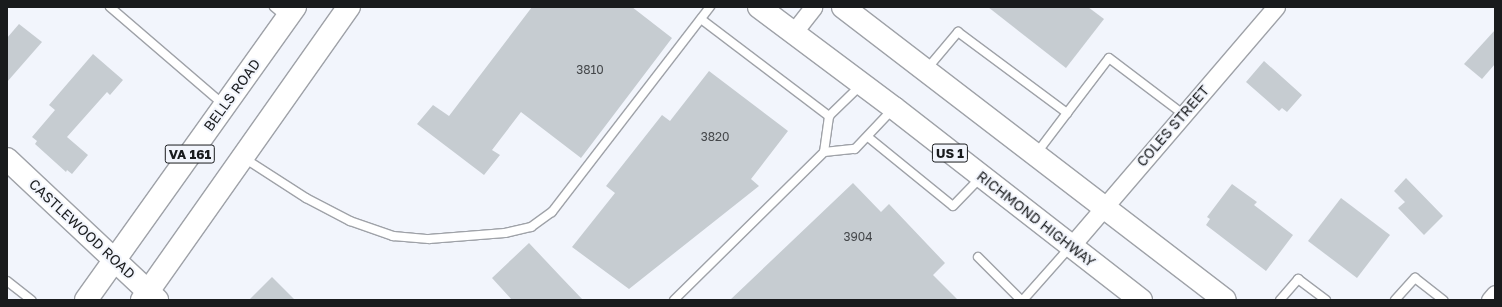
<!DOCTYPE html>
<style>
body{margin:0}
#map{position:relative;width:1502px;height:307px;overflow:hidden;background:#f2f5fc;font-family:"Golos Text",sans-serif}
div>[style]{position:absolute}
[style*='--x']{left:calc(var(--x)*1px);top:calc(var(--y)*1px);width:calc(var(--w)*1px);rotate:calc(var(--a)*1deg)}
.building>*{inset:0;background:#c6ccd1}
.roads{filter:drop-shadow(1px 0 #9fa2a8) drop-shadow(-1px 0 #9fa2a8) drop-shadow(0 1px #9fa2a8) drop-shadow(0 -1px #9fa2a8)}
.lane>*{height:8px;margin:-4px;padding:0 4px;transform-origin:4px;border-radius:4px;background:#fff}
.street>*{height:17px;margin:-8.5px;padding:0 8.5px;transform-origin:8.5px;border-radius:8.5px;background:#fff}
.secondary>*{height:22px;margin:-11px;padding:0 11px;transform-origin:11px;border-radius:11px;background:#fff}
.primary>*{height:22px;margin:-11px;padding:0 11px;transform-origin:11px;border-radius:11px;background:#fff}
span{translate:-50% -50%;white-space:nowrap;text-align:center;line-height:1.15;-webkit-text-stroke:4px #f2f5fc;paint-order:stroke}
.number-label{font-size:12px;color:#44474a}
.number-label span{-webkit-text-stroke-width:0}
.shield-label span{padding:1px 3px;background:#f2f5fc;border:1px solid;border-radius:3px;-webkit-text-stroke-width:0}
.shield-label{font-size:13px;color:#191b1d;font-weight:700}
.street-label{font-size:14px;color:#191b1d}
.frame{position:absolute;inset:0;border:8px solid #191b1d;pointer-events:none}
</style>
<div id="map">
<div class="building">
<i style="clip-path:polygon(532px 7px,632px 7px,672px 38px,581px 158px,521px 112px,492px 150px,500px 155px,484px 175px,417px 124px,433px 105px,449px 116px)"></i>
<i style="clip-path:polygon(988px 7px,1088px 7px,1104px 19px,1066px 68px)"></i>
<i style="clip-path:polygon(19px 24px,42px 42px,7px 82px,7px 38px)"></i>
<i style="clip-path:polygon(1495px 30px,1495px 64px,1482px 79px,1464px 64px)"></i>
<i style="clip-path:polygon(93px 54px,123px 80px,110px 95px,107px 92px,67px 137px,88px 155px,72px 174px,67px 170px,66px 172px,35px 144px,37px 141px,32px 137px,55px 110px,49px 105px)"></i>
<i style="clip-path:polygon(1264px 61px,1302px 95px,1287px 112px,1282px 108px,1279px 111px,1246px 82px)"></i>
<i style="clip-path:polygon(709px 71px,788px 131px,751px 179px,759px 186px,629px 289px,572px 247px,615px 193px,606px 186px,662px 115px,670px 121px)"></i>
<i style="clip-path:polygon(1406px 178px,1443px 216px,1424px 235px,1398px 208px,1405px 202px,1394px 191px)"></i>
<i style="clip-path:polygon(853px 183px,881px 212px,889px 204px,945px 263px,933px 275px,958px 300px,730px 300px)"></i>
<i style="clip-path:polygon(1232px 184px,1257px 202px,1254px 205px,1293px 235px,1266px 271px,1206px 225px,1210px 219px,1207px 217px)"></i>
<i style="clip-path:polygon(1341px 198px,1390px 235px,1357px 278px,1308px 241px)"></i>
<i style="clip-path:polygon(529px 243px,561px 277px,583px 300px,512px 300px,492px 278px)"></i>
<i style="clip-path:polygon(272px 277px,295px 300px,249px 300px)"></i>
</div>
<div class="roads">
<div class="lane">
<i style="--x:110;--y:7;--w:150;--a:40.7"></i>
<i style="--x:274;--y:7;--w:17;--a:40"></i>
<i style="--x:701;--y:19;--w:161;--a:37.2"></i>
<i style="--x:926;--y:70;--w:50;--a:-49.9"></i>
<i style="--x:958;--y:32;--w:136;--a:36.6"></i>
<i style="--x:1067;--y:113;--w:51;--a:127.1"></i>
<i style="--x:1067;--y:113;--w:69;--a:-52.6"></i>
<i style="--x:1109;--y:58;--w:93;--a:37.1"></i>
<i style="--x:868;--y:137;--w:109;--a:39.1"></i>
<i style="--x:953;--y:206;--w:40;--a:-46"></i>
<i style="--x:824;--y:152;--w:31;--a:-6"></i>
<i style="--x:855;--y:149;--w:55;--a:-46.5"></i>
<i style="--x:244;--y:158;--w:74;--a:32.8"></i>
<i style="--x:306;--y:198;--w:50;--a:27.6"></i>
<i style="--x:350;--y:221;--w:46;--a:19.2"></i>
<i style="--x:393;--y:236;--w:36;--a:5"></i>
<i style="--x:429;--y:239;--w:76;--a:-4.5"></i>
<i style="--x:505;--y:233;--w:27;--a:-13"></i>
<i style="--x:531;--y:227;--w:26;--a:-36"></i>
<i style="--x:552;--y:212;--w:259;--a:-52.4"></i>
<i style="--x:978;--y:257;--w:61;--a:45"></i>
<i style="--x:7;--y:281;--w:31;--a:38"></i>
<i style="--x:674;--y:300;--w:211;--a:-44.6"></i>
<i style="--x:824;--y:152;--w:36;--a:-82"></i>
<i style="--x:829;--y:116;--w:45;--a:-44.1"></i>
<i style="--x:1023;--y:300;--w:71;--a:-48.4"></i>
<i style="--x:1280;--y:300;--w:28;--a:-49"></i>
<i style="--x:1298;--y:279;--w:35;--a:37"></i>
<i style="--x:1395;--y:300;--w:30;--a:-48"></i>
<i style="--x:1415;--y:278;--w:36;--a:38"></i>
</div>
<div class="street">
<i style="--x:793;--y:33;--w:33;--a:-52"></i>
<i style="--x:1071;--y:246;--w:315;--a:-49.4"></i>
<i style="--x:1490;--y:300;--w:8;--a:-50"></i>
</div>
<div class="secondary">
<i style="--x:7;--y:159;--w:206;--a:43.2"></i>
</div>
<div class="primary">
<i style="--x:759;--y:7;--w:169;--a:36.8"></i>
<i style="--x:894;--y:108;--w:313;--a:37.9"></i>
<i style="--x:843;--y:7;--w:481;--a:37.5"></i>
<i style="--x:86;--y:300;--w:360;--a:-54.5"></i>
<i style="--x:142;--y:300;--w:359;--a:-54.8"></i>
</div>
</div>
<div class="number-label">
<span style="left:590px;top:70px">3810</span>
<span style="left:715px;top:137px">3820</span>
<span style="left:858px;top:237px">3904</span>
</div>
<div class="shield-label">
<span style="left:950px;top:153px">US 1</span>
<span style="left:190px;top:154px">VA 161</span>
</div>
<div class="street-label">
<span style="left:232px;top:95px;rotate:-54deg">BELLS ROAD</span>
<span style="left:1173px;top:126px;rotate:-49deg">COLES STREET</span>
<span style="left:1036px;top:219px;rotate:38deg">RICHMOND HIGHWAY</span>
<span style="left:82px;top:229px;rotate:43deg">CASTLEWOOD ROAD</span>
</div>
<div class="frame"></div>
</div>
